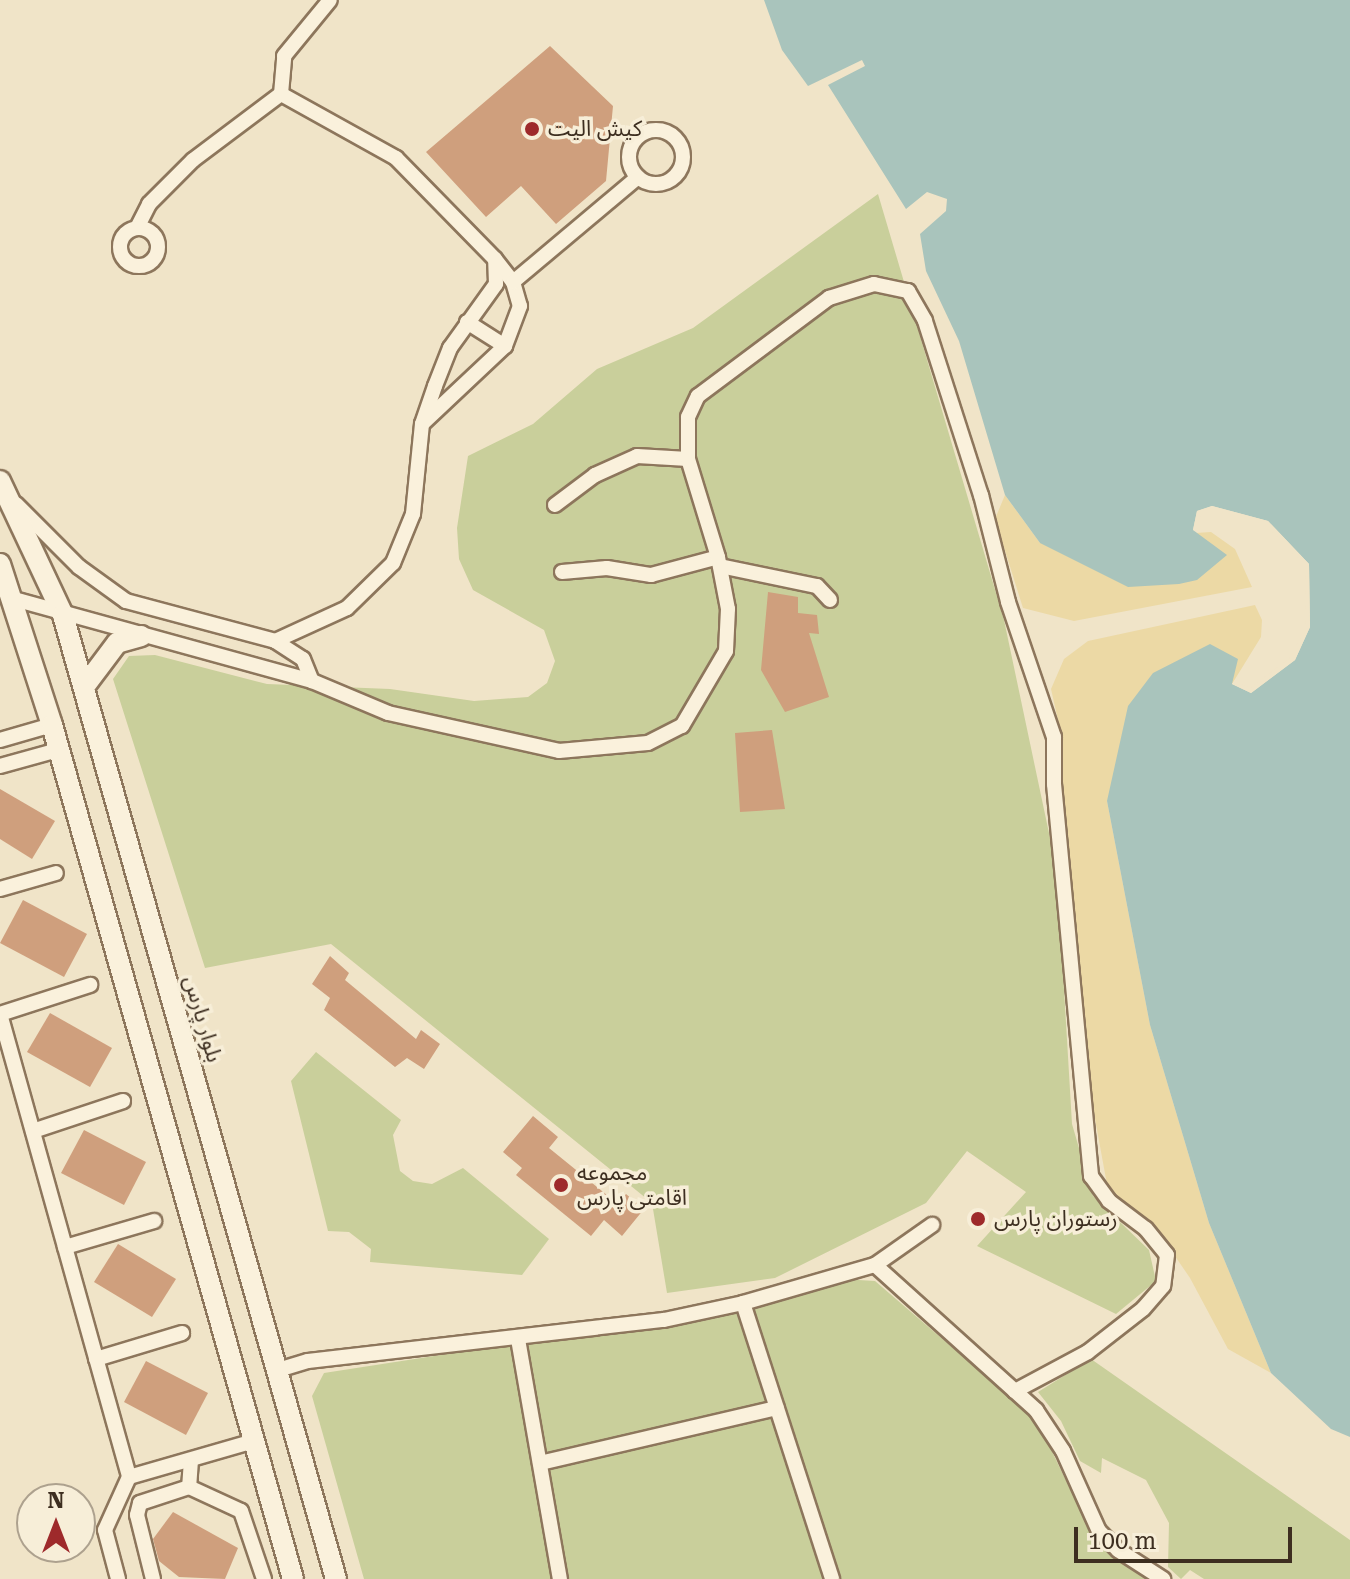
<!DOCTYPE html>
<meta charset="utf-8">
<style>
body{margin:0}
#map{position:relative;width:1350px;height:1579px;overflow:hidden;background:#f0e4c8;font-family:"Roboto Serif","Noto Sans Arabic",serif}
div>[style]{position:absolute}
[style*='--x']{left:calc(var(--x)*1px);top:calc(var(--y)*1px);width:calc(var(--w)*1px);rotate:calc(var(--a)*1deg)}
.green>*{inset:0;background:#c9cf9b}
.sand>*{inset:0;background:#ecd9a5}
.water>*{inset:0;background:#a9c4bc}
.pier>*{inset:0;background:#f0e4c8}
.building>*{inset:0;background:#cf9f7d}
.roads{filter:drop-shadow(2px 0 #8d765c) drop-shadow(-2px 0 #8d765c) drop-shadow(0 2px #8d765c) drop-shadow(0 -2px #8d765c)}
.street>*{height:14px;margin:-7px;padding:0 7px;transform-origin:7px;border-radius:7px;background:#faf1dc}
.street>.ring{margin:-7px;padding:0;box-sizing:content-box;background:none;border:14px solid #faf1dc;border-radius:50%}
.secondary>*{height:20px;margin:-10px;padding:0 10px;transform-origin:10px;border-radius:10px;background:#faf1dc}
.dots>*{width:22px;height:22px;translate:-50% -50%;box-sizing:border-box;border:4px solid #f7eed8;border-radius:50%}
span{translate:-50% -50%;white-space:nowrap;text-align:center;line-height:1.15;-webkit-text-stroke:7px #f7eed8;paint-order:stroke}
.poi-label{font-size:22px;color:#3d2e20}
.left{translate:0 -50%;text-align:left}
.street-label{font-size:22px;color:#3d2e20}
.north{position:absolute;left:16px;top:1483px;width:80px;height:80px;box-sizing:border-box;background:#f7eed8;border:2px solid #ada18e;border-radius:50%;rotate:0deg;font-size:22px;font-weight:700;line-height:32px;text-align:center;color:#3d2e20}
.north::after{content:'';display:block;margin:auto;width:28px;height:36px;background:#9e2a2b;clip-path:polygon(50% 0,100% 100%,50% 72%,0 100%)}
.scale{position:absolute;left:1074px;top:1527px;width:218px;height:36px;box-sizing:border-box;border:4px solid #3d2e20;border-top:0;padding-left:10px;font-size:24px;line-height:28px;white-space:nowrap;color:#3d2e20;-webkit-text-stroke:6px #f7eed8;paint-order:stroke}
</style>
<div id="map">
<div class="green">
<i style="clip-path:polygon(878px 194px,1004px 620px,1057px 871px,1072px 1124px,1093px 1196px,1149px 1250px,1156px 1281px,1116px 1314px,977px 1246px,1026px 1192px,967px 1151px,926px 1203px,775px 1278px,667px 1293px,652px 1203px,331px 944px,205px 968px,113px 679px,129px 656px,155px 655px,267px 684px,390px 689px,474px 701px,528px 697px,547px 683px,555px 661px,544px 630px,473px 590px,459px 559px,457px 528px,468px 456px,533px 424px,597px 369px,693px 328px)"></i>
<i style="clip-path:polygon(316px 1052px,401px 1120px,393px 1135px,400px 1171px,413px 1181px,432px 1184px,463px 1168px,549px 1239px,522px 1275px,370px 1262px,371px 1249px,349px 1232px,328px 1231px,291px 1081px)"></i>
<i style="clip-path:polygon(842px 1279px,875px 1281px,1025px 1410px,1046px 1439px,1095px 1541px,1147px 1579px,364px 1579px,312px 1396px,324px 1373px,745px 1308px)"></i>
<i style="clip-path:polygon(1091px 1359px,1350px 1540px,1350px 1579px,1204px 1579px,1190px 1570px,1181px 1579px,1168px 1567px,1169px 1523px,1146px 1480px,1102px 1458px,1101px 1473px,1080px 1461px,1061px 1421px,1038px 1392px)"></i>
</div>
<div class="sand">
<i style="clip-path:polygon(1005px 495px,1040px 543px,1211px 532px,1235px 549px,1252px 587px,1074px 621px,1023px 608px,995px 519px)"></i>
<i style="clip-path:polygon(1255px 605px,1262px 620px,1261px 637px,1232px 684px,1107px 801px,1150px 1025px,1209px 1223px,1271px 1373px,1228px 1349px,1190px 1278px,1157px 1230px,1108px 1190px,1087px 1075px,1060px 784px,1063px 742px,1051px 689px,1064px 659px,1088px 641px)"></i>
</div>
<div class="water">
<i style="clip-path:polygon(764px 0,1350px 0,1350px 1437px,1331px 1429px,1271px 1373px,1209px 1223px,1150px 1025px,1107px 801px,1128px 706px,1153px 673px,1210px 644px,1238px 659px,1232px 684px,1251px 693px,1295px 660px,1310px 627px,1309px 564px,1268px 521px,1212px 506px,1197px 511px,1193px 530px,1227px 555px,1197px 580px,1179px 584px,1128px 587px,1040px 543px,1005px 495px,959px 341px,926px 271px,920px 234px,946px 211px,947px 199px,927px 192px,906px 209px,828px 85px,865px 66px,862px 60px,808px 86px,782px 50px)"></i>
</div>
<div class="pier">
<i style="clip-path:polygon(1212px 506px,1268px 521px,1309px 564px,1310px 627px,1295px 660px,1251px 693px,1232px 684px,1238px 676px,1237px 682px,1250px 688px,1291px 657px,1306px 626px,1305px 566px,1266px 525px,1212px 510px,1200px 514px,1201px 531px,1193px 530px,1197px 511px)"></i>
</div>
<div class="building">
<i style="clip-path:polygon(550px 46px,613px 106px,606px 181px,556px 224px,521px 186px,486px 217px,426px 152px)"></i>
<i style="clip-path:polygon(768px 592px,798px 597px,798px 613px,817px 615px,819px 634px,809px 633px,829px 697px,785px 712px,761px 670px)"></i>
<i style="clip-path:polygon(772px 730px,785px 809px,740px 812px,735px 733px)"></i>
<i style="clip-path:polygon(0 789px,55px 821px,32px 859px,0 839px)"></i>
<i style="clip-path:polygon(23px 900px,87px 934px,64px 977px,0 943px)"></i>
<i style="clip-path:polygon(330px 956px,349px 973px,345px 980px,416px 1039px,421px 1030px,440px 1044px,424px 1069px,407px 1058px,395px 1067px,324px 1010px,330px 998px,312px 984px)"></i>
<i style="clip-path:polygon(50px 1013px,112px 1048px,90px 1087px,27px 1052px)"></i>
<i style="clip-path:polygon(533px 1116px,558px 1137px,549px 1148px,618px 1204px,626px 1194px,644px 1209px,622px 1236px,604px 1220px,591px 1236px,516px 1175px,522px 1168px,503px 1152px)"></i>
<i style="clip-path:polygon(84px 1130px,146px 1162px,124px 1205px,61px 1173px)"></i>
<i style="clip-path:polygon(118px 1244px,176px 1279px,152px 1317px,94px 1282px)"></i>
<i style="clip-path:polygon(146px 1361px,208px 1393px,186px 1435px,124px 1402px)"></i>
<i style="clip-path:polygon(173px 1512px,238px 1548px,225px 1579px,179px 1577px,159px 1561px,153px 1539px)"></i>
</div>
<div class="roads">
<div class="street">
<i style="--x:281;--y:94;--w:38;--a:-85"></i>
<i style="--x:284;--y:56;--w:72;--a:-50.6"></i>
<i class="ring" style="left:629px;top:130px;width:40px;height:40px"></i>
<i style="--x:137;--y:228;--w:27;--a:-63"></i>
<i style="--x:149;--y:204;--w:62;--a:-45"></i>
<i style="--x:193;--y:160;--w:110;--a:-36.9"></i>
<i style="--x:281;--y:94;--w:132;--a:29.1"></i>
<i style="--x:396;--y:158;--w:141;--a:45.6"></i>
<i style="--x:495;--y:259;--w:29;--a:52"></i>
<i style="--x:513;--y:282;--w:25;--a:74"></i>
<i style="--x:520;--y:306;--w:43;--a:110.6"></i>
<i style="--x:505;--y:346;--w:114;--a:136.8"></i>
<i class="ring" style="left:120px;top:228px;width:24px;height:24px"></i>
<i style="--x:513;--y:282;--w:163;--a:-40"></i>
<i style="--x:467;--y:322;--w:45;--a:32.3"></i>
<i style="--x:16;--y:504;--w:89;--a:45"></i>
<i style="--x:79;--y:567;--w:58;--a:35.9"></i>
<i style="--x:126;--y:601;--w:154;--a:15"></i>
<i style="--x:275;--y:641;--w:33;--a:33"></i>
<i style="--x:303;--y:659;--w:24;--a:68"></i>
<i style="--x:555;--y:505;--w:50;--a:-36.9"></i>
<i style="--x:595;--y:475;--w:46;--a:-24.3"></i>
<i style="--x:637;--y:456;--w:51;--a:3.4"></i>
<i style="--x:720;--y:566;--w:99;--a:11.7"></i>
<i style="--x:817;--y:586;--w:19;--a:47"></i>
<i style="--x:562;--y:572;--w:45;--a:-5.1"></i>
<i style="--x:607;--y:568;--w:45;--a:9"></i>
<i style="--x:651;--y:575;--w:69;--a:-15"></i>
<i style="--x:14;--y:599;--w:309;--a:15.4"></i>
<i style="--x:312;--y:681;--w:82;--a:22.8"></i>
<i style="--x:388;--y:713;--w:175;--a:12.5"></i>
<i style="--x:559;--y:751;--w:89;--a:-5.1"></i>
<i style="--x:648;--y:743;--w:38;--a:-27"></i>
<i style="--x:682;--y:726;--w:87;--a:-59.6"></i>
<i style="--x:726;--y:651;--w:42;--a:-87.3"></i>
<i style="--x:728;--y:609;--w:53;--a:-100.9"></i>
<i style="--x:718;--y:557;--w:102;--a:-107"></i>
<i style="--x:688;--y:459;--w:42;--a:-90"></i>
<i style="--x:688;--y:417;--w:23;--a:-65"></i>
<i style="--x:698;--y:396;--w:164;--a:-36.8"></i>
<i style="--x:829;--y:298;--w:47;--a:-17.3"></i>
<i style="--x:874;--y:284;--w:35;--a:12"></i>
<i style="--x:908;--y:291;--w:34;--a:60"></i>
<i style="--x:925;--y:321;--w:183;--a:72.2"></i>
<i style="--x:981;--y:495;--w:110;--a:75.8"></i>
<i style="--x:1008;--y:602;--w:143;--a:71.2"></i>
<i style="--x:1054;--y:737;--w:47;--a:90"></i>
<i style="--x:1054;--y:784;--w:394;--a:84.6"></i>
<i style="--x:1091;--y:1176;--w:31;--a:54"></i>
<i style="--x:1109;--y:1201;--w:46;--a:37.1"></i>
<i style="--x:1146;--y:1229;--w:33;--a:51"></i>
<i style="--x:1167;--y:1255;--w:31;--a:97"></i>
<i style="--x:1163;--y:1286;--w:30;--a:131"></i>
<i style="--x:1143;--y:1309;--w:70;--a:142"></i>
<i style="--x:1088;--y:1352;--w:83;--a:151.9"></i>
<i style="--x:275;--y:641;--w:79;--a:-24.6"></i>
<i style="--x:347;--y:608;--w:64;--a:-44.4"></i>
<i style="--x:393;--y:563;--w:53;--a:-67.8"></i>
<i style="--x:413;--y:514;--w:90;--a:-84.3"></i>
<i style="--x:422;--y:424;--w:40;--a:-71.1"></i>
<i style="--x:435;--y:386;--w:41;--a:-68.5"></i>
<i style="--x:450;--y:348;--w:79;--a:-54.3"></i>
<i style="--x:496;--y:284;--w:25;--a:-92"></i>
<i style="--x:0;--y:740;--w:54;--a:-16.1"></i>
<i style="--x:0;--y:766;--w:60;--a:-15.4"></i>
<i style="--x:0;--y:889;--w:58;--a:-15.9"></i>
<i style="--x:0;--y:1014;--w:481;--a:74.4"></i>
<i style="--x:129;--y:1477;--w:58;--a:114.4"></i>
<i style="--x:105;--y:1530;--w:51;--a:75.1"></i>
<i style="--x:0;--y:1014;--w:95;--a:-17.9"></i>
<i style="--x:33;--y:1131;--w:95;--a:-18.4"></i>
<i style="--x:65;--y:1247;--w:93;--a:-16.3"></i>
<i style="--x:875;--y:1265;--w:217;--a:42"></i>
<i style="--x:1036;--y:1410;--w:49;--a:56.6"></i>
<i style="--x:1063;--y:1451;--w:88;--a:65.8"></i>
<i style="--x:1099;--y:1531;--w:27;--a:45"></i>
<i style="--x:1118;--y:1550;--w:54;--a:32.8"></i>
<i style="--x:743;--y:1303;--w:290;--a:72.1"></i>
<i style="--x:518;--y:1339;--w:244;--a:80.1"></i>
<i style="--x:96;--y:1359;--w:90;--a:-16.8"></i>
<i style="--x:278;--y:1370;--w:31;--a:-17"></i>
<i style="--x:308;--y:1361;--w:358;--a:-6.6"></i>
<i style="--x:664;--y:1320;--w:81;--a:-12.1"></i>
<i style="--x:743;--y:1303;--w:137;--a:-16.1"></i>
<i style="--x:875;--y:1265;--w:70;--a:-35.1"></i>
<i style="--x:191;--y:1460;--w:27;--a:94"></i>
<i style="--x:189;--y:1487;--w:57;--a:24.8"></i>
<i style="--x:241;--y:1511;--w:72;--a:71.3"></i>
<i style="--x:540;--y:1463;--w:243;--a:-13.1"></i>
<i style="--x:129;--y:1477;--w:130;--a:-16.1"></i>
<i style="--x:153;--y:1579;--w:66;--a:-104"></i>
<i style="--x:137;--y:1515;--w:12;--a:-76"></i>
<i style="--x:140;--y:1503;--w:52;--a:-18.1"></i>
</div>
<div class="secondary">
<i style="--x:0;--y:481;--w:148;--a:64.8"></i>
<i style="--x:63;--y:615;--w:1002;--a:74.19"></i>
<i style="--x:0;--y:564;--w:169;--a:72.1"></i>
<i style="--x:52;--y:725;--w:887;--a:74.24"></i>
<i style="--x:84;--y:687;--w:55;--a:-53.1"></i>
<i style="--x:117;--y:643;--w:25;--a:-16"></i>
</div>
</div>
<div class="dots">
<i style="left:532px;top:129px;background:#9e2a2b"></i>
<i style="left:561px;top:1185px;background:#9e2a2b"></i>
<i style="left:978px;top:1219px;background:#9e2a2b"></i>
</div>
<div class="poi-label">
<span class="left" style="left:548px;top:129px">کیش الیت</span>
<span class="left" style="left:577px;top:1185px">مجموعه<br>اقامتی پارس</span>
<span class="left" style="left:994px;top:1219px">رستوران پارس</span>
</div>
<div class="street-label">
<span style="left:203px;top:1019px;rotate:74deg">بلوار پارس</span>
</div>
<div class="north">N</div>
<div class="scale">100 m</div>
</div>
